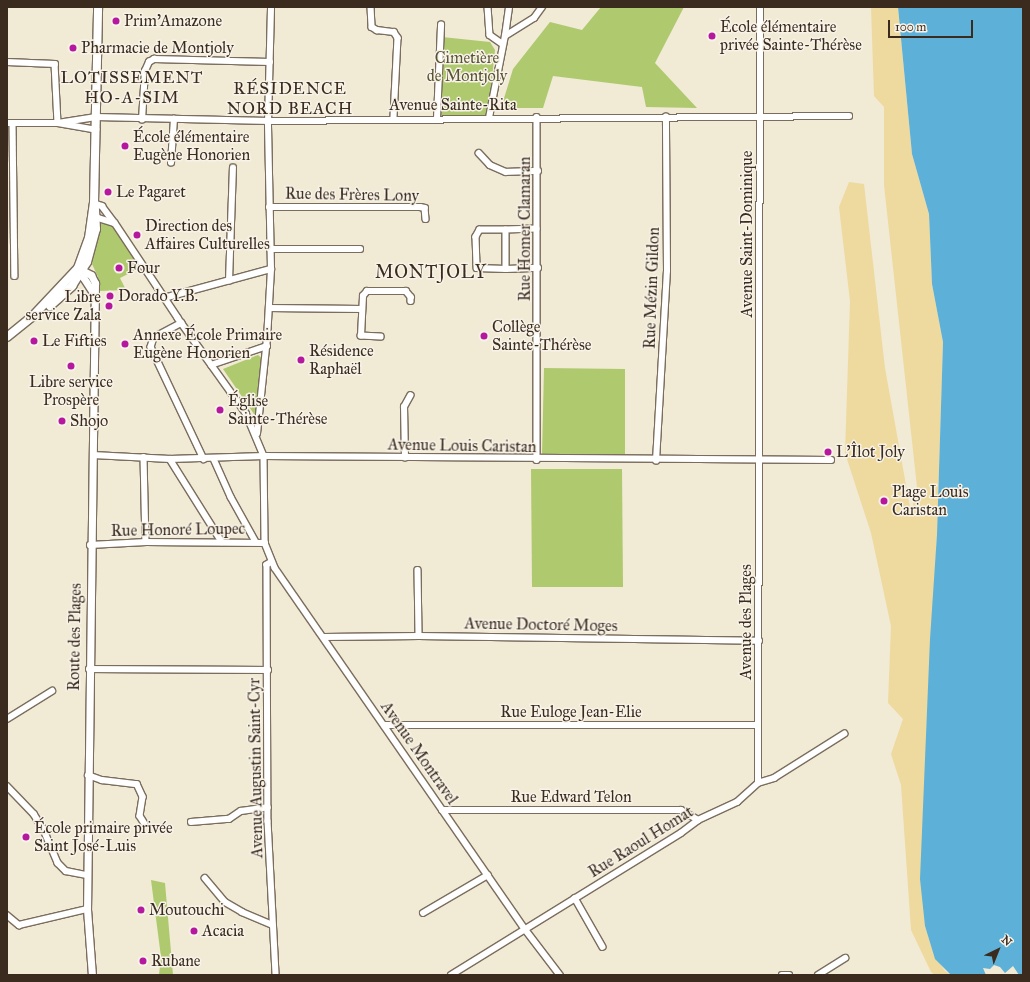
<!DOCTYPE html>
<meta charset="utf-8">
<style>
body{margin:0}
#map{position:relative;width:1030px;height:982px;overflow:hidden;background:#f1ead5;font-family:"IM FELL Great Primer",serif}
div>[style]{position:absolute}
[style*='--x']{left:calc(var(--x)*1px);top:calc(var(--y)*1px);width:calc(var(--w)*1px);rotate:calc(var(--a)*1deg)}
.green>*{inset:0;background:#afc96e}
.sand>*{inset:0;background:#eeda9e}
.water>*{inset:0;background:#5db0d8}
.roads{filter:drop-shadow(1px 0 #7b6d5e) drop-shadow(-1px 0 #7b6d5e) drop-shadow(0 1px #7b6d5e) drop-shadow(0 -1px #7b6d5e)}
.minor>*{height:5.5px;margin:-2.75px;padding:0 2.75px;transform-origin:2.75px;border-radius:2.75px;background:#fff}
.tertiary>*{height:7px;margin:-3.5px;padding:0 3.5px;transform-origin:3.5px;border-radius:3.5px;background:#fff}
.secondary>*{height:8px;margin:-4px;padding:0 4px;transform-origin:4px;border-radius:4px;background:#fff}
.dots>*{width:11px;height:11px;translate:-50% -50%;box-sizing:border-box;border:2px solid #f7f3e8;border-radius:50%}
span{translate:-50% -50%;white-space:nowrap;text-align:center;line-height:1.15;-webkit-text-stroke:3px #f7f3e8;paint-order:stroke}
.poi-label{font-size:16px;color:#3b2a1e}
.left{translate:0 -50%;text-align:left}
.right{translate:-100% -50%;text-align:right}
.park-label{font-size:16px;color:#585232}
.street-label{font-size:16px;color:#3b2a1e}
.neighbourhood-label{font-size:17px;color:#3b2a1e;letter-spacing:1px}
.quarter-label{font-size:18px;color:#3b2a1e;letter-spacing:1px}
.frame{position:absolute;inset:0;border:8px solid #3b2a1e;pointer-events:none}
.north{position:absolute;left:978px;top:930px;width:40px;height:40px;-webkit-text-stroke:3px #f7f3e8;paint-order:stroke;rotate:43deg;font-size:11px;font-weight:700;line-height:16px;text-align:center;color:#3b2a1e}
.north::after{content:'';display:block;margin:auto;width:14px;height:18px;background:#3b2a1e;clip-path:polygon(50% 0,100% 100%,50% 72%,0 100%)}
.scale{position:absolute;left:888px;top:20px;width:85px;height:18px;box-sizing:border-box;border:2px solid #3b2a1e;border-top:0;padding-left:5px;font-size:12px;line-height:14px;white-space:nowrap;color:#3b2a1e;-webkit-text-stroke:3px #f7f3e8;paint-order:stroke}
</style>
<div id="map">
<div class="green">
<i style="clip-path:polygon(601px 7px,684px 7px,655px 63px,697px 108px,646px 107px,642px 87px,553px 76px,543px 108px,501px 108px,513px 69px,550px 22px,582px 30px)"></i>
<i style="clip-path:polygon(442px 37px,490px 42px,495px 50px,488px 115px,437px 116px)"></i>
<i style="clip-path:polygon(103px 222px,114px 224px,140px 268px,120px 278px,126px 290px,99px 291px,98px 277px,92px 264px,100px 225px)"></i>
<i style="clip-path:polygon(258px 355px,262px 358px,256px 417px,223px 369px)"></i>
<i style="clip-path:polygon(544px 368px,625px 369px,625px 456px,542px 455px)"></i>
<i style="clip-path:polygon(531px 469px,622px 469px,623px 587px,532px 587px)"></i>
<i style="clip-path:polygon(151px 880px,165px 883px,173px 975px,159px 975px,161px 957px)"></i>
</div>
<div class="sand">
<i style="clip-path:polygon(871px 7px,898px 7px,912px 154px,929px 214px,932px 284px,943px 342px,937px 534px,926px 738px,925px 926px,934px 955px,945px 971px,951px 975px,935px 975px,931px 972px,911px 930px,901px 785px,891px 754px,903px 719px,888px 703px,891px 626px,871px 533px,845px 453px,850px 301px,839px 207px,849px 182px,864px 184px,885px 368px,911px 513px,917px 487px,884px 185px,884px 107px,874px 96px)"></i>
</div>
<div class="water">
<i style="clip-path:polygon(898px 7px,1023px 7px,1023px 975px,1019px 975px,1013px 966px,1005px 973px,1000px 967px,994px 965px,990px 969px,983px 968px,986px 975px,951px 975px,935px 959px,925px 926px,920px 879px,930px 639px,937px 534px,943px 342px,932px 284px,929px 214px,912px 154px)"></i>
</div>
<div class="roads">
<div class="minor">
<i style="--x:371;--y:7;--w:20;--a:87"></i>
<i style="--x:372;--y:27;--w:6;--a:31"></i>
<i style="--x:377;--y:30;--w:17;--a:7"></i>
<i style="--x:394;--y:32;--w:7;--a:56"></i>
<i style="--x:398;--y:38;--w:80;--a:92.9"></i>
<i style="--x:488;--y:7;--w:28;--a:86"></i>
<i style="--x:490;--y:35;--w:16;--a:35"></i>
<i style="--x:505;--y:36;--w:29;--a:-82"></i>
<i style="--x:7;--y:62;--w:48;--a:2.4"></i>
<i style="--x:55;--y:64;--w:59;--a:87.1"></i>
<i style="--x:537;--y:117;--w:343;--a:90"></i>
<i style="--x:437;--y:118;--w:93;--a:-87.5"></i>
<i style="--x:489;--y:118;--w:84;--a:-79"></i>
<i style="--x:505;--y:36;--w:34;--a:-32"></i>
<i style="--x:534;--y:18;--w:14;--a:-54"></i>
<i style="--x:142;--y:120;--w:49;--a:-86.5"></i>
<i style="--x:145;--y:71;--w:10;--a:-66"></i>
<i style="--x:149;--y:62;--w:6;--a:-31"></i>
<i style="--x:154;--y:59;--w:116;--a:1.5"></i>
<i style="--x:7;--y:123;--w:51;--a:0"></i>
<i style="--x:58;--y:123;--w:39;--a:10"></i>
<i style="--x:13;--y:123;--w:153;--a:89.3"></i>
<i style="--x:58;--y:123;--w:38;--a:-9"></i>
<i style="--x:96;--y:117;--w:173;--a:1.3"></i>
<i style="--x:269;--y:121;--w:580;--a:-0.49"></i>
<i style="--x:479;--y:153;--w:16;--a:47"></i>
<i style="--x:490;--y:165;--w:17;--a:24"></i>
<i style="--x:506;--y:172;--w:32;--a:-2"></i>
<i style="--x:171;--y:163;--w:44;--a:-86.1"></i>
<i style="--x:94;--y:203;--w:9;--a:21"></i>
<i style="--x:102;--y:206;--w:21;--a:53"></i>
<i style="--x:115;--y:223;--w:114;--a:56.4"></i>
<i style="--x:178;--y:318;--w:117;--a:54.4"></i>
<i style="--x:246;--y:413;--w:47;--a:67.3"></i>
<i style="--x:264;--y:456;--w:87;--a:89.3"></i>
<i style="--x:265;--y:543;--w:27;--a:68"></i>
<i style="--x:275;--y:568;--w:439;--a:55.3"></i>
<i style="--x:525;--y:929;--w:58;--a:52.7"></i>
<i style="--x:269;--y:207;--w:151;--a:0"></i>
<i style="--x:420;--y:207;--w:5;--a:11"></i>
<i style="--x:425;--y:208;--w:11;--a:85"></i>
<i style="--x:96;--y:215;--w:4;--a:56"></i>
<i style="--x:98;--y:218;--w:17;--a:17"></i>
<i style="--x:537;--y:229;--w:31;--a:178"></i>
<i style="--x:506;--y:230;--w:39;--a:90"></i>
<i style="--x:506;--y:269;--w:32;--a:-2"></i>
<i style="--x:506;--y:230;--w:26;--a:180"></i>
<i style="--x:480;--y:230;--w:8;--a:120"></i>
<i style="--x:476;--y:237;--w:31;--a:88"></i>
<i style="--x:477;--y:268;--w:29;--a:2"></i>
<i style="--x:270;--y:249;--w:90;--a:0"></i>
<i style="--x:229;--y:281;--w:113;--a:-88"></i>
<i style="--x:164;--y:298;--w:111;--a:-15.2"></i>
<i style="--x:269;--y:308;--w:93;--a:0.6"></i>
<i style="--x:182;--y:323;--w:32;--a:152"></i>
<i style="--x:154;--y:338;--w:9;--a:108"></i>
<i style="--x:151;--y:347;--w:124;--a:64.7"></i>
<i style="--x:381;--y:337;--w:20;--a:-177"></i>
<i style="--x:361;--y:336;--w:40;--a:-87.1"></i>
<i style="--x:363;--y:296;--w:6;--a:-51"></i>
<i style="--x:367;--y:291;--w:39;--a:0"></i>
<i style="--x:406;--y:291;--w:8;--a:50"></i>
<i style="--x:411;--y:297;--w:4;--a:90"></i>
<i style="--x:211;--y:365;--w:59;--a:-18.7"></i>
<i style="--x:257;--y:434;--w:96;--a:-84"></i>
<i style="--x:267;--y:339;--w:70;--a:-86.7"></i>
<i style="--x:271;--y:269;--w:146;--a:-91.2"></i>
<i style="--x:268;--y:123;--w:116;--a:-88.5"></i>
<i style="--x:93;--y:455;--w:77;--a:3"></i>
<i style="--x:170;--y:459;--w:94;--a:-1.8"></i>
<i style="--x:264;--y:456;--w:567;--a:0.4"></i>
<i style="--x:144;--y:457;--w:85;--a:88.7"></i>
<i style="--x:405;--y:458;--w:51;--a:-91.1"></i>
<i style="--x:404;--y:407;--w:13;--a:-61"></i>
<i style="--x:170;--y:459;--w:98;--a:57.9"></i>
<i style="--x:214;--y:459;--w:42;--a:65.9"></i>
<i style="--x:231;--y:497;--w:51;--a:60.9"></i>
<i style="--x:656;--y:461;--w:190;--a:-86.7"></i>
<i style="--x:667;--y:271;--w:154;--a:-90.4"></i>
<i style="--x:90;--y:545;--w:56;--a:-3.1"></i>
<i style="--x:146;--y:542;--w:119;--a:0.5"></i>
<i style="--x:272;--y:562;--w:6;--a:149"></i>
<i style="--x:267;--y:565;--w:256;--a:89.8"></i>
<i style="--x:268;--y:821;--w:154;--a:87"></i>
<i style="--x:418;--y:570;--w:66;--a:89.1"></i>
<i style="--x:324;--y:637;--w:95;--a:-0.6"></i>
<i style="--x:419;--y:636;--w:340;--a:0.8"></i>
<i style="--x:89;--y:669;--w:179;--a:0.3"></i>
<i style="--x:7;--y:719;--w:53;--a:-31.9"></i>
<i style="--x:384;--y:725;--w:374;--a:0"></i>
<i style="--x:88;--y:775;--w:15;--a:20"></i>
<i style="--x:102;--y:780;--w:35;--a:7"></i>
<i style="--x:137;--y:784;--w:14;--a:65"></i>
<i style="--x:143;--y:797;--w:19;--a:99"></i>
<i style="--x:140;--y:816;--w:9;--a:58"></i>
<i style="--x:758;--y:783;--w:776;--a:-89.85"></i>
<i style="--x:7;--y:786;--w:39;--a:46"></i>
<i style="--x:34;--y:814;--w:19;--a:58"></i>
<i style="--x:44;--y:830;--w:36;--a:67"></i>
<i style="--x:58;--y:863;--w:11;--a:45"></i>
<i style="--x:66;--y:871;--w:21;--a:11"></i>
<i style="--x:442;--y:810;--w:239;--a:0"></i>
<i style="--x:681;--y:810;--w:20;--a:30"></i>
<i style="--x:191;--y:822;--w:38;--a:-5"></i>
<i style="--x:229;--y:819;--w:14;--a:-34"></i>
<i style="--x:241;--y:811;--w:27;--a:-8"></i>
<i style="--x:205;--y:878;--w:31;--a:50"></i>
<i style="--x:225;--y:902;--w:20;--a:30"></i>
<i style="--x:242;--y:912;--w:33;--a:23"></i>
<i style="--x:575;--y:898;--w:56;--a:60.3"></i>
<i style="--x:423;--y:913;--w:75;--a:-30.3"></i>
<i style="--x:7;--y:915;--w:16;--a:40"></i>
<i style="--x:19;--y:925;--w:70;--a:-13.2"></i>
<i style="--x:451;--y:975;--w:270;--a:-31.7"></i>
<i style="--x:681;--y:833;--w:21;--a:-37"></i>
<i style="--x:698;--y:820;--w:43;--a:-24.8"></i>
<i style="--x:737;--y:802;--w:28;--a:-42"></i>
<i style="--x:758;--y:783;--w:17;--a:-17"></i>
<i style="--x:774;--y:778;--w:83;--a:-32.2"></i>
<i style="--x:782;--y:975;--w:7;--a:0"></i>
<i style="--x:818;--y:975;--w:32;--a:-32"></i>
</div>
<div class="tertiary">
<i style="--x:78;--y:268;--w:15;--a:28"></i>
<i style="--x:91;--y:275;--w:9;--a:63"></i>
<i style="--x:95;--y:283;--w:626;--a:90.73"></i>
<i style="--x:87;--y:909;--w:66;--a:85.7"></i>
<i style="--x:82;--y:270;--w:7;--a:82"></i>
<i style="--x:83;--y:277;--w:20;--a:57"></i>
</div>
<div class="secondary">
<i style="--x:50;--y:306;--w:30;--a:-42"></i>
<i style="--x:72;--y:286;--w:28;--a:-58"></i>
<i style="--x:87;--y:262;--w:34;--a:-75"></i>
<i style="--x:96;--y:229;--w:22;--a:-93"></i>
<i style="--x:7;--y:337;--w:32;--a:-39"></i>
<i style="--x:32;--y:317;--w:67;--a:-46.8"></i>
<i style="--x:78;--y:268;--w:32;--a:-70"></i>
<i style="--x:89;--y:238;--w:35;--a:-82"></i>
<i style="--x:94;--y:203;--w:196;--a:-88.8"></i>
</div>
</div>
<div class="dots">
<i style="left:116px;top:21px;background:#b5179e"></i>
<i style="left:712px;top:36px;background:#b5179e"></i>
<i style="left:73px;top:48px;background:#b5179e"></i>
<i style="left:125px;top:146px;background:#b5179e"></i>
<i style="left:108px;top:192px;background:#b5179e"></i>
<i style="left:137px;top:235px;background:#b5179e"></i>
<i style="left:119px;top:268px;background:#b5179e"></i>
<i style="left:110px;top:296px;background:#b5179e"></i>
<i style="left:109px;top:306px;background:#b5179e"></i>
<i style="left:484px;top:336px;background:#b5179e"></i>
<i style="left:34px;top:341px;background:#b5179e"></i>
<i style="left:125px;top:344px;background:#b5179e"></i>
<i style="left:301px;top:360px;background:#b5179e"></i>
<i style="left:71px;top:366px;background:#b5179e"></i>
<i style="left:220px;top:410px;background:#b5179e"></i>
<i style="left:62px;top:421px;background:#b5179e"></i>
<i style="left:828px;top:452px;background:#b5179e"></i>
<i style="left:884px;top:501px;background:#b5179e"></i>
<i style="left:26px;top:837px;background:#b5179e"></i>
<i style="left:141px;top:910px;background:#b5179e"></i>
<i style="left:194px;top:931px;background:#b5179e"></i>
<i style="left:143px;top:961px;background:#b5179e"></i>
</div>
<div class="poi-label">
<span class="left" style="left:124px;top:21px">Prim'Amazone</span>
<span class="left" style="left:720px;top:36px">École élémentaire<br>privée Sainte-Thérèse</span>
<span class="left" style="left:81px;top:48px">Pharmacie de Montjoly</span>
<span class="left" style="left:133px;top:146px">École élémentaire<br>Eugène Honorien</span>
<span class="left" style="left:116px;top:192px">Le Pagaret</span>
<span class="left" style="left:145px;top:235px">Direction des<br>Affaires Culturelles</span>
<span class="left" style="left:127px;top:268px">Four</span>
<span class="left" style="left:118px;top:296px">Dorado Y.B.</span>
<span class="right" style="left:101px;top:306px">Libre<br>service Zala</span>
<span class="left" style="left:492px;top:336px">Collège<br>Sainte-Thérèse</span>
<span class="left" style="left:133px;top:344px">Annexe École Primaire<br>Eugène Honorien</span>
<span class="left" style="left:42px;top:341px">Le Fifties</span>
<span class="left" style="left:309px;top:360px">Résidence<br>Raphaël</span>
<span style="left:71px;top:391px">Libre service<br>Prospère</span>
<span class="left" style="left:228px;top:410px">Église<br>Sainte-Thérèse</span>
<span class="left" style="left:70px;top:421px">Shojo</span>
<span class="left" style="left:836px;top:452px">L'Îlot Joly</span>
<span class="left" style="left:892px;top:501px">Plage Louis<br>Caristan</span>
<span class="left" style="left:34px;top:837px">École primaire privée<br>Saint José-Luis</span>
<span class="left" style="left:149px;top:910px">Moutouchi</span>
<span class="left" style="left:202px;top:931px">Acacia</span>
<span class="left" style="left:151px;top:961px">Rubane</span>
</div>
<div class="park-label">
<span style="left:467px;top:67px">Cimetière<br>de Montjoly</span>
</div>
<div class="street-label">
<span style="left:453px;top:105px">Avenue Sainte-Rita</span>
<span style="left:352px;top:195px;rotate:1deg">Rue des Frères Lony</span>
<span style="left:525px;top:229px;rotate:-90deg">Rue Homer Clamaran</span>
<span style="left:747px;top:234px;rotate:-90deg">Avenue Saint-Dominique</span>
<span style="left:652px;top:288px;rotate:-88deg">Rue Mézin Gildon</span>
<span style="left:462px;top:446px;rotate:1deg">Avenue Louis Caristan</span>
<span style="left:178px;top:530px;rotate:-1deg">Rue Honoré Loupec</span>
<span style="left:746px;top:622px;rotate:-90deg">Avenue des Plages</span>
<span style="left:541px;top:625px;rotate:1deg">Avenue Doctoré Moges</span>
<span style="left:75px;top:637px;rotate:-89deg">Route des Plages</span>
<span style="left:571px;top:712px">Rue Euloge Jean-Elie</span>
<span style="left:419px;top:753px;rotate:55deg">Avenue Montravel</span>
<span style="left:256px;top:768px;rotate:-91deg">Avenue Augustin Saint-Cyr</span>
<span style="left:571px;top:797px">Rue Edward Telon</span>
<span style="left:641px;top:842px;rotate:-32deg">Rue Raoul Homat</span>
</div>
<div class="neighbourhood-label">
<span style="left:132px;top:88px">LOTISSEMENT<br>HO-A-SIM</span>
<span style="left:290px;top:99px">RÉSIDENCE<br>NORD BEACH</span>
</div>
<div class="quarter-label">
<span style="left:431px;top:272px">MONTJOLY</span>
</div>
<div class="frame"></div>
<div class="north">N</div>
<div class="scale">100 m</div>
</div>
